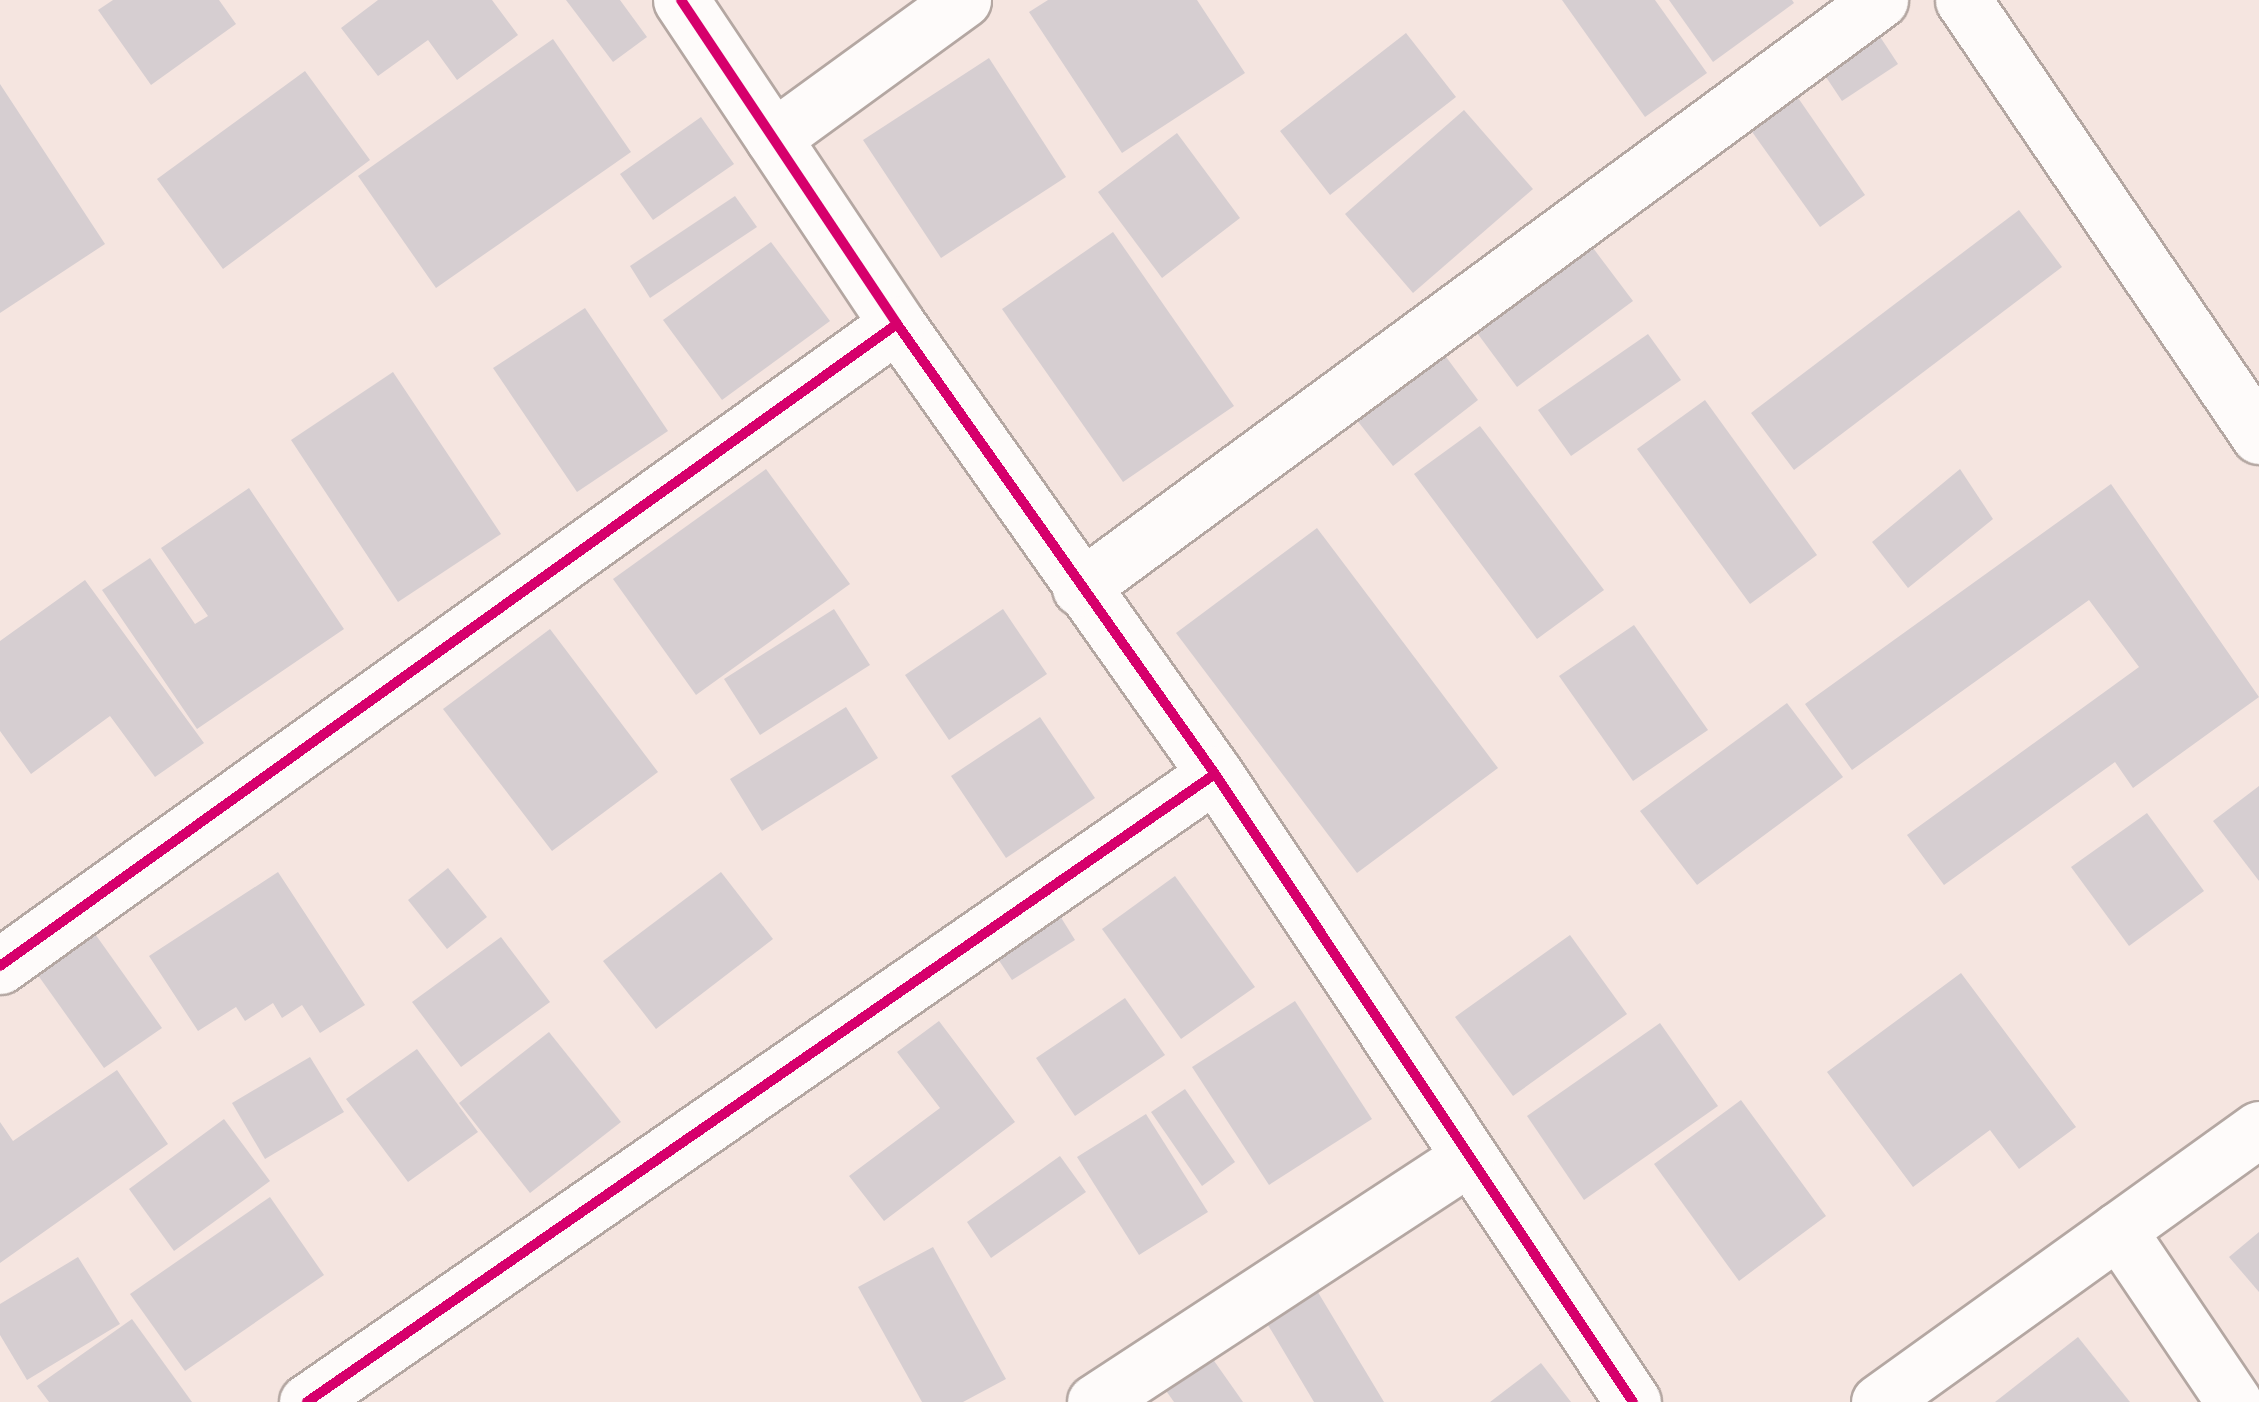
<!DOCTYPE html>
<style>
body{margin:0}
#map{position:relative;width:2259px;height:1402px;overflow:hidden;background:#f5e5e0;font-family:"Crimson Pro",serif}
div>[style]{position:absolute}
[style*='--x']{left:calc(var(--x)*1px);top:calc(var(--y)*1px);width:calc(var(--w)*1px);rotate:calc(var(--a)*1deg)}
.building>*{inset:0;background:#d6ced1}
.roads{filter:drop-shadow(2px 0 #b4a7a2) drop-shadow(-2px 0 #b4a7a2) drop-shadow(0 2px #b4a7a2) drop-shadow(0 -2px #b4a7a2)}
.street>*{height:55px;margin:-27.5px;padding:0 27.5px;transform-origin:27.5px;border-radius:27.5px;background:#fefbfa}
.cycleway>*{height:10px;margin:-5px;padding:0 5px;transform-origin:5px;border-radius:5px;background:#d6006c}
span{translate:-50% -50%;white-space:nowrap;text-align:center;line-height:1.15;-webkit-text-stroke:8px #fff;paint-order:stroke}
</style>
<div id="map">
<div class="building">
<i style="clip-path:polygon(113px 0,219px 0,236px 24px,151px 85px,98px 10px)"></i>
<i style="clip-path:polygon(378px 0,492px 0,518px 35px,457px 80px,428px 40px,378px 76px,341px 28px)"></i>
<i style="clip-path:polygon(566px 0,620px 0,647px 37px,613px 62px)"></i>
<i style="clip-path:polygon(1048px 0,1197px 0,1245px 73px,1122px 153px,1029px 12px)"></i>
<i style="clip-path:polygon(1562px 0,1655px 0,1707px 73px,1645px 117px)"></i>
<i style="clip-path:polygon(1669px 0,1792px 0,1794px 3px,1713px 62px)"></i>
<i style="clip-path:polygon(1873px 26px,1898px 64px,1842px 101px,1816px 62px)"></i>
<i style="clip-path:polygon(1406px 33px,1456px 97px,1330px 195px,1280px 131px)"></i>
<i style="clip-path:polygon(553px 39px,631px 152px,436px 288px,358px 176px)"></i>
<i style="clip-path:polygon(989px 58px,1066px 177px,941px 258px,863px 140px)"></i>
<i style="clip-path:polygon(305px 71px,370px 160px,223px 269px,157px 179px)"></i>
<i style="clip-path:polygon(0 84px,105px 244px,0 313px)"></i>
<i style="clip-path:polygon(1792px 89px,1865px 195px,1820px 227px,1745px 122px)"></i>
<i style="clip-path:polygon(1464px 110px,1533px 189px,1413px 293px,1345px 214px)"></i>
<i style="clip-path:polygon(701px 117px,734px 164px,653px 220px,620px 174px)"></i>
<i style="clip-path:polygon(1177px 133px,1240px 218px,1162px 278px,1098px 192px)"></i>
<i style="clip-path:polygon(735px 196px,757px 227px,650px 298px,630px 266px)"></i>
<i style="clip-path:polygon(2019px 210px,2062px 267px,1794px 470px,1751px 413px)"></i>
<i style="clip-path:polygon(1113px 232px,1234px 406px,1123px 482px,1002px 309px)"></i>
<i style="clip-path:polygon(1587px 240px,1633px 301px,1517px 387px,1472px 326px)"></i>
<i style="clip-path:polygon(771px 242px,830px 321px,722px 400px,663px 320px)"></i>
<i style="clip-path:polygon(585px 308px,668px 431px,577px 492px,493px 368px)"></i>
<i style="clip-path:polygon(1648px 334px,1681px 380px,1571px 456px,1538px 410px)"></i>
<i style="clip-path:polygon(1432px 338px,1478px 400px,1393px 466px,1345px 405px)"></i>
<i style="clip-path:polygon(393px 372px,501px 534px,398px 602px,291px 440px)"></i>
<i style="clip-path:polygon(1705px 400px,1817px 555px,1750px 604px,1637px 449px)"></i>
<i style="clip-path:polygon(1480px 426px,1604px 590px,1537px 639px,1414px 474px)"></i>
<i style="clip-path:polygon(766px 469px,850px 584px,696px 695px,613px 579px)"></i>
<i style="clip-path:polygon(1960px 469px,1993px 519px,1908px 588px,1872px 542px)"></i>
<i style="clip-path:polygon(2111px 484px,2259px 697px,2133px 788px,2115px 762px,1944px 885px,1907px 835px,2139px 667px,2089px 600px,1852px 770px,1805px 704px)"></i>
<i style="clip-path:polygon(249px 488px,344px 629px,197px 729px,102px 590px,150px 558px,195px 624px,208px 616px,161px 548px)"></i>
<i style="clip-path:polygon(1317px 528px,1498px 768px,1357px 873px,1176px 633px)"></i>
<i style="clip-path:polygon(85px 580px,204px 743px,155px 777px,110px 716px,31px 774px,0 731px,0 641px)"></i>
<i style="clip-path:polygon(834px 609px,870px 665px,760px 735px,724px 679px)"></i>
<i style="clip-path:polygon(1003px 609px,1047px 674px,949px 740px,905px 675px)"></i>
<i style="clip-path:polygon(1634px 625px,1708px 730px,1633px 781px,1559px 676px)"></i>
<i style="clip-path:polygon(550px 629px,658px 772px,552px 851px,443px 709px)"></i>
<i style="clip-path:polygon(1787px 703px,1843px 777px,1697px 885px,1640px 811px)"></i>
<i style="clip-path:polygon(846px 707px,878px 758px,762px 831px,730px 779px)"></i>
<i style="clip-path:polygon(1040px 717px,1095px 798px,1006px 858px,951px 776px)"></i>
<i style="clip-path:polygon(2259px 786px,2259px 881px,2213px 821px)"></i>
<i style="clip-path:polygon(2147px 813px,2204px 891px,2129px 946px,2071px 867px)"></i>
<i style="clip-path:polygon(448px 868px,487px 917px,447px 949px,408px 900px)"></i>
<i style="clip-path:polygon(278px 872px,365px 1005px,320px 1033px,302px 1005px,282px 1018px,273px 1003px,245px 1021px,236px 1007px,198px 1031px,149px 956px)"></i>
<i style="clip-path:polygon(721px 872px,773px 939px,656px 1029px,603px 961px)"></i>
<i style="clip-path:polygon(1175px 876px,1255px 987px,1181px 1039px,1102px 929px)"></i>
<i style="clip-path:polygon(1052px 903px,1075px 940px,1012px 980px,988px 944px)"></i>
<i style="clip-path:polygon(88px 924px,162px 1028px,104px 1068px,30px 964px)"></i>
<i style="clip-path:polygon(1570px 935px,1627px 1014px,1513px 1096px,1455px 1017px)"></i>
<i style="clip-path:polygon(501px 937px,550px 1002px,461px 1067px,412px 1002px)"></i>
<i style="clip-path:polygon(1961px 973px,2076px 1127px,2019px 1169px,1990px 1130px,1913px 1187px,1827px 1072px)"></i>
<i style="clip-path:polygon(1125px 998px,1165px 1055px,1075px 1116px,1036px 1058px)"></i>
<i style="clip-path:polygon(1295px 1001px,1372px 1119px,1269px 1185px,1192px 1067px)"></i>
<i style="clip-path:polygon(939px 1021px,1015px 1122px,884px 1221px,849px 1176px,940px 1108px,897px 1052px)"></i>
<i style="clip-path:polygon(1660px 1023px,1718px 1106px,1584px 1200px,1527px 1116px)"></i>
<i style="clip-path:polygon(549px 1032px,621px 1122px,530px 1193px,459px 1103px)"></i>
<i style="clip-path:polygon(417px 1049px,478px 1132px,408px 1182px,346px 1099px)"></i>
<i style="clip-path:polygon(310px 1057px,344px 1112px,265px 1159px,232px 1103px)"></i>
<i style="clip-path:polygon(117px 1070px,168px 1144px,0 1263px,0 1122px,13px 1141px)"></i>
<i style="clip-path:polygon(1185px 1089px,1235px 1162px,1202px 1186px,1151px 1112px)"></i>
<i style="clip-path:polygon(1741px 1100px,1826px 1216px,1739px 1281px,1654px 1164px)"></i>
<i style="clip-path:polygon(1146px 1114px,1208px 1212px,1139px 1255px,1077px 1157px)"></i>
<i style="clip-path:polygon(224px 1119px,270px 1181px,174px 1251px,129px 1189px)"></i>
<i style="clip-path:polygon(1060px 1156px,1086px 1192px,991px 1258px,967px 1222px)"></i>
<i style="clip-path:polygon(270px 1197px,324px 1275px,185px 1371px,130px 1294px)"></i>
<i style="clip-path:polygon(2259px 1232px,2259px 1292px,2229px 1257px)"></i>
<i style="clip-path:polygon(933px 1247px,1006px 1379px,963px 1402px,922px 1402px,858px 1287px)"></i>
<i style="clip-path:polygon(78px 1257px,120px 1324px,27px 1380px,0 1335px,0 1304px)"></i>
<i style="clip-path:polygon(1316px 1289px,1384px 1402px,1314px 1402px,1265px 1320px)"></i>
<i style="clip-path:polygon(132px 1319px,192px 1402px,49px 1402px,37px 1386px)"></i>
<i style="clip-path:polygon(2078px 1337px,2130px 1402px,1995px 1402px)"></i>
<i style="clip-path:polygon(1198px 1338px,1243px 1402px,1174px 1402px,1152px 1371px)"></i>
<i style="clip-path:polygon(1541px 1363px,1571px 1402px,1490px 1402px)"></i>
</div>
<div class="roads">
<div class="street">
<i style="--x:681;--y:0;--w:389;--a:56.3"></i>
<i style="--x:897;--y:324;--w:551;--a:54.75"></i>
<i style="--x:1215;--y:774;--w:754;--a:56.35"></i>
<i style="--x:1963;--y:0;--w:527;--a:55.83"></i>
<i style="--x:773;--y:138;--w:235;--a:-36"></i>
<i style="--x:1080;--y:588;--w:993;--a:-36.32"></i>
<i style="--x:0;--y:966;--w:1103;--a:-35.59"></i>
<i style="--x:2118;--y:1230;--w:207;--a:56"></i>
<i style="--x:307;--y:1402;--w:1104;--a:-34.67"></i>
<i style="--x:1095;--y:1402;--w:444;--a:-33.2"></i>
<i style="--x:1879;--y:1402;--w:468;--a:-35.7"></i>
</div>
</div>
<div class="cycleway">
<i style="--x:681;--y:0;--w:389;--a:56.3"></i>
<i style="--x:897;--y:324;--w:551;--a:54.75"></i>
<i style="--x:1215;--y:774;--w:754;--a:56.35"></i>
<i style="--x:0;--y:966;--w:1103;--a:-35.59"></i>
<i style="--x:307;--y:1402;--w:1104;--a:-34.67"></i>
</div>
</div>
